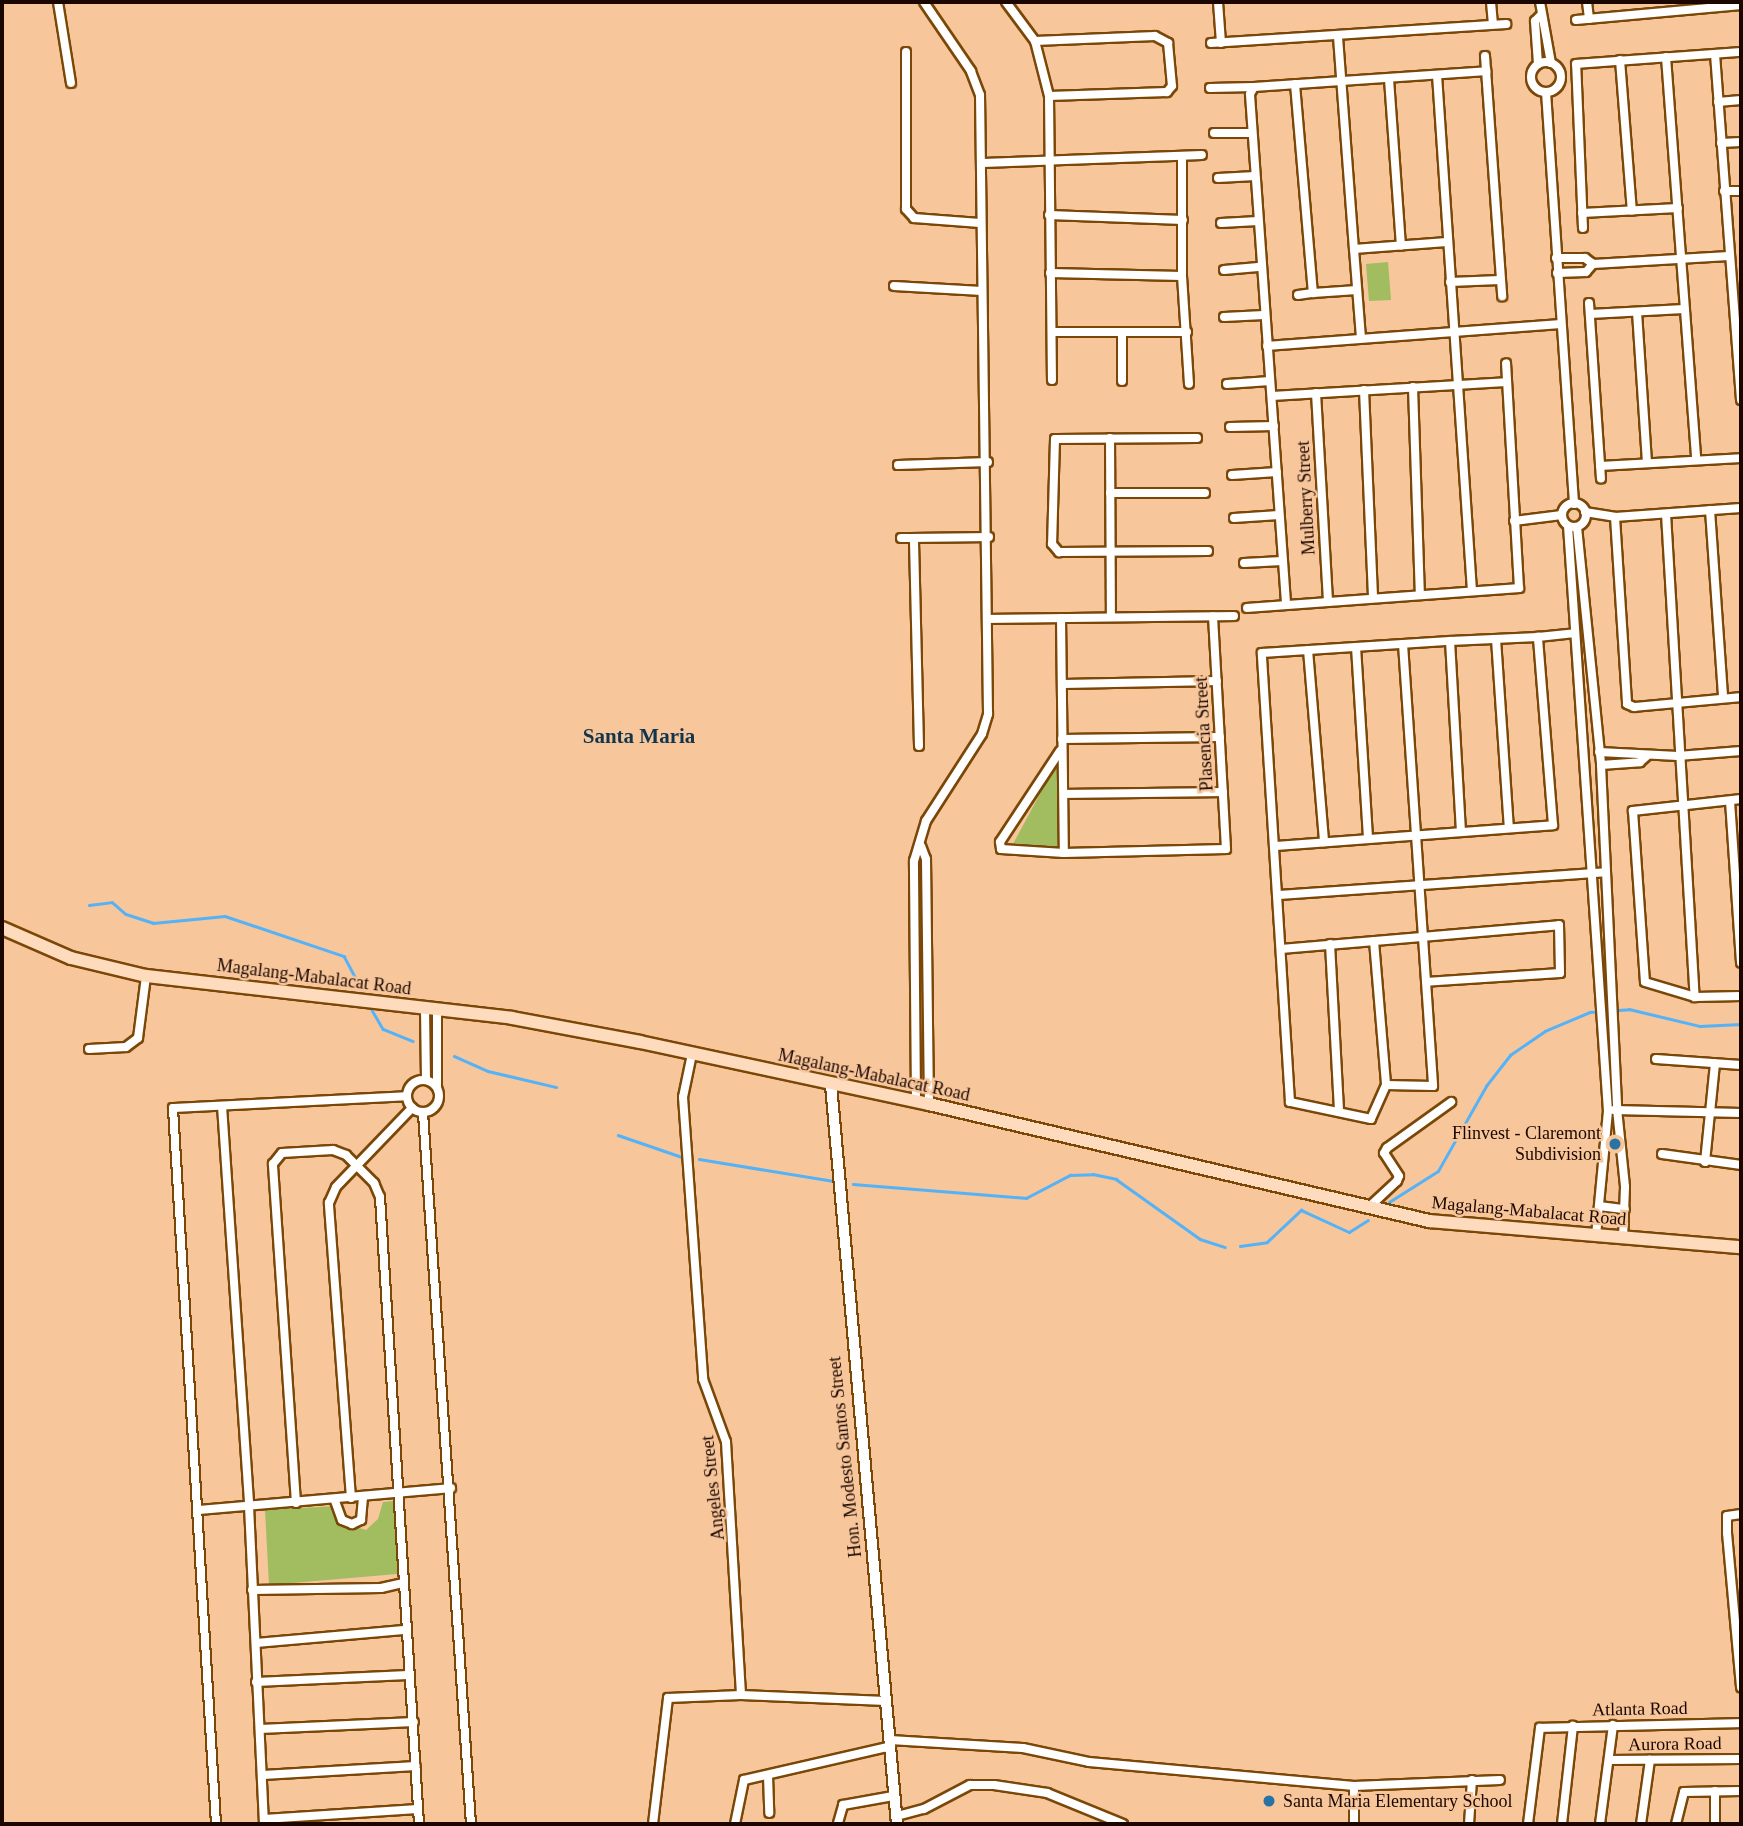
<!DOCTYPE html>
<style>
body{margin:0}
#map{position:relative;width:1743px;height:1826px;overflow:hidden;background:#f7c69b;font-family:"Times New Roman",serif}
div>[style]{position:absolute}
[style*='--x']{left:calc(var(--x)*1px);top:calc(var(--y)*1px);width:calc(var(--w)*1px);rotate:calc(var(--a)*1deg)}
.green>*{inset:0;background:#a1bd5f}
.stream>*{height:2.5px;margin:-1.25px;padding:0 1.25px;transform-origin:1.25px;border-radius:1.25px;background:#55b2f6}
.roads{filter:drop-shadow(2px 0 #7b4707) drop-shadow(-2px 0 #7b4707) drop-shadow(0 2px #7b4707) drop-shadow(0 -2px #7b4707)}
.street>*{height:8px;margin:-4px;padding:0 4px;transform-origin:4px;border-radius:4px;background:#fff}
.street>.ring{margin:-4px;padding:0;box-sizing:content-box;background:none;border:8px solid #fff;border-radius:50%}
.secondary>*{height:10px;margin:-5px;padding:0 5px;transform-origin:5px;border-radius:5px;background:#fff}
.primary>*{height:12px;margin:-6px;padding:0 6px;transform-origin:6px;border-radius:6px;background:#fedbbc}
.dots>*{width:19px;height:19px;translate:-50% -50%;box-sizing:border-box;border:4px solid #f7c69b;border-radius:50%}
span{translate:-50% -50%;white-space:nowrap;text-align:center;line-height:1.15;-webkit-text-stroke:5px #f7c69b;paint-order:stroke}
.street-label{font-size:18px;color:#1b0700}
.poi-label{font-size:18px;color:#1b0700}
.right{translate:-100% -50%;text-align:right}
.left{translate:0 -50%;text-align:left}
.quarter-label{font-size:21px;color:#12354e;font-weight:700}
.frame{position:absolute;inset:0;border:4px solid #1b0700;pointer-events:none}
</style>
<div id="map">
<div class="green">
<i style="clip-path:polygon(1388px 262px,1391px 300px,1369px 301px,1366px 264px)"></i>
<i style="clip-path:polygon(1057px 762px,1059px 849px,1012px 846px)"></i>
<i style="clip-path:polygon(404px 1500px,402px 1571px,397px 1574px,269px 1585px,265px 1510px,336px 1506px,349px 1525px,366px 1530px,378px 1519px,383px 1502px)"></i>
</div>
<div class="stream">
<i style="--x:89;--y:905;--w:23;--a:-7"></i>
<i style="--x:112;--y:902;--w:18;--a:41"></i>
<i style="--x:126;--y:914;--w:28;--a:18"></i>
<i style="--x:153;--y:923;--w:72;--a:-5.6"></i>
<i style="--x:225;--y:916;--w:126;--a:18.6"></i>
<i style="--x:344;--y:956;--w:32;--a:62"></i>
<i style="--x:372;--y:1010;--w:22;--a:60"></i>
<i style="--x:383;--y:1029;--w:32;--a:22"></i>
<i style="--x:454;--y:1056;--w:37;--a:24"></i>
<i style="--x:488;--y:1071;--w:70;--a:13.2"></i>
<i style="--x:618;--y:1135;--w:68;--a:19"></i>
<i style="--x:699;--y:1159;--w:136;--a:9.3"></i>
<i style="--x:853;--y:1184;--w:174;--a:4.6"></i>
<i style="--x:1026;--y:1198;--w:50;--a:-27.6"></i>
<i style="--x:1070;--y:1175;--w:23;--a:-2"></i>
<i style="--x:1093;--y:1174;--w:24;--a:12"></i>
<i style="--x:1116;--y:1179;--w:103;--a:35.5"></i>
<i style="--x:1200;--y:1239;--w:26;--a:18"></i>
<i style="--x:1389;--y:1202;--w:58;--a:-32.3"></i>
<i style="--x:1438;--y:1171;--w:98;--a:-60.5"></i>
<i style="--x:1486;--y:1086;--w:39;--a:-52"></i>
<i style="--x:1510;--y:1055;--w:42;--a:-34.4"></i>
<i style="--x:1545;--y:1031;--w:49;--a:-22.9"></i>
<i style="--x:1590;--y:1012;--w:39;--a:-4"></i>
<i style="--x:1629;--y:1009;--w:73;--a:13.5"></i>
<i style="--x:1700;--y:1026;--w:41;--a:-2.8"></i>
<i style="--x:1240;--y:1246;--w:27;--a:-8"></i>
<i style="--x:1267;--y:1242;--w:47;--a:-43.3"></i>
<i style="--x:1301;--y:1210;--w:53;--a:24.6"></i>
<i style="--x:1349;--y:1232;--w:22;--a:-32"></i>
</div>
<div class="roads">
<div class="street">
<i style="--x:58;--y:2;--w:82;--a:80.9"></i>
<i style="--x:1006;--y:2;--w:49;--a:53.4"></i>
<i style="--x:1035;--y:41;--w:120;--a:-2.4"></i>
<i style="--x:1155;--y:36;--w:15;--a:28"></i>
<i style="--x:1168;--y:43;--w:43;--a:84.7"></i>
<i style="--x:1172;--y:86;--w:8;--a:130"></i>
<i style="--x:1167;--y:92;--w:118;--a:178.1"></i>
<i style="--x:1049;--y:96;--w:284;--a:89.4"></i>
<i style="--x:1218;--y:2;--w:41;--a:85.8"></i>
<i style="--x:1491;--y:2;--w:21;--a:85"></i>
<i style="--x:1540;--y:2;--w:62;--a:79.8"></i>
<i style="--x:1587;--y:2;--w:17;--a:83"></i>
<i style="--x:1576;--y:20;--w:166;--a:-5.2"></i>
<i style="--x:1338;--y:37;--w:213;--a:85.7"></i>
<i style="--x:1035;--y:41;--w:57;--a:75.7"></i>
<i style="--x:1211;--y:43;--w:296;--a:-3.7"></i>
<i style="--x:906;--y:52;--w:157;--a:90"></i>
<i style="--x:906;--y:209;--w:12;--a:48"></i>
<i style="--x:914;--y:218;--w:66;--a:4.3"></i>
<i style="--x:1715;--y:54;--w:347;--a:85.7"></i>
<i style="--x:1485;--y:56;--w:241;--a:85.9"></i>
<i style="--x:1666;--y:57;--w:404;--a:85.7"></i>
<i style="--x:1620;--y:60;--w:151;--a:85.5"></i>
<i class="ring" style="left:1531px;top:62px;width:22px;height:22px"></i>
<i style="--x:1538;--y:64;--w:43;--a:-94"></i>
<i style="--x:1535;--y:21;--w:8;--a:-45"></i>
<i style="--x:1437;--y:75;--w:517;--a:86.12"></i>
<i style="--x:1389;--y:79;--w:167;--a:85.9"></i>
<i style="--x:1295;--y:84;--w:210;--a:85.1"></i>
<i style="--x:1313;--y:293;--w:44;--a:-3.9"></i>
<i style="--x:1210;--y:88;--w:44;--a:-1.3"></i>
<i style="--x:1546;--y:92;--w:413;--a:86.1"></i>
<i style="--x:1718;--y:102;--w:23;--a:-5"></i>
<i style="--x:1214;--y:133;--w:38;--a:0"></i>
<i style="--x:1721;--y:143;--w:20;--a:-3"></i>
<i style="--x:1182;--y:156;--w:120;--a:90"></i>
<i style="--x:1182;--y:276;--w:108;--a:86.3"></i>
<i style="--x:983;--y:163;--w:219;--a:-2.1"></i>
<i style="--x:1218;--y:178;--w:37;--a:-3"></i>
<i style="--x:1724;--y:191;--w:17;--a:0"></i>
<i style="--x:1582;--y:213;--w:96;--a:-3"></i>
<i style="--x:1049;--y:215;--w:134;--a:2.1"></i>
<i style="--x:1221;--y:223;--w:37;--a:-3"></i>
<i style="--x:1583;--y:228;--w:164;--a:-92.4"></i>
<i style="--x:1576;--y:64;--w:165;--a:-4.2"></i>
<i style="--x:1556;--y:258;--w:29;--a:0"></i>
<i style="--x:1585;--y:258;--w:10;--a:37"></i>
<i style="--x:1593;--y:264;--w:136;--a:-3.4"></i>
<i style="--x:1224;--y:270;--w:37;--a:-5"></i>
<i style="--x:1050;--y:273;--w:132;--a:1.3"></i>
<i style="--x:1557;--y:273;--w:29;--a:-2"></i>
<i style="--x:1586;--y:272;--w:11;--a:-49"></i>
<i style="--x:1450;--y:282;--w:50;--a:-2.3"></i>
<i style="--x:894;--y:286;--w:88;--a:3.3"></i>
<i style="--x:1298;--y:295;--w:15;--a:-8"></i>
<i style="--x:1589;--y:303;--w:176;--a:86.1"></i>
<i style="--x:1637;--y:312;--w:151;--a:86.2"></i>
<i style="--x:1590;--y:314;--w:94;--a:-3"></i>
<i style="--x:1224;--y:317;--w:40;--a:-2.9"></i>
<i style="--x:1052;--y:332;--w:135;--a:0"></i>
<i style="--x:1361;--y:338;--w:89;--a:-94.5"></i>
<i style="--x:1354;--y:249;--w:93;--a:-4.3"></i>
<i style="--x:1267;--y:346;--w:294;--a:-4.3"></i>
<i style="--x:1122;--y:381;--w:49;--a:-90"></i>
<i style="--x:1227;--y:384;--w:43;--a:-4"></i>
<i style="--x:1413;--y:387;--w:208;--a:88.1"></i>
<i style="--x:1364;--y:390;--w:208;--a:87.5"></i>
<i style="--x:1316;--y:393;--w:208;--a:86.7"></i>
<i style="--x:1272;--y:396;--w:234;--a:-3.4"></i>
<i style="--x:1230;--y:427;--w:44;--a:-1.3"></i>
<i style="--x:1110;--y:438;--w:179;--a:89.7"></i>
<i style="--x:1197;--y:438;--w:142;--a:179.6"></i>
<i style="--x:1055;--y:439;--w:105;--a:91.6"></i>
<i style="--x:1052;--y:544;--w:11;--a:49"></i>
<i style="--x:1059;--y:552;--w:149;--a:-0.4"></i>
<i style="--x:898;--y:465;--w:90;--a:-1.9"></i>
<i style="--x:1600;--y:466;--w:141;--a:-3.2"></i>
<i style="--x:1232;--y:475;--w:45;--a:-3.8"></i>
<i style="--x:1110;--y:493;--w:95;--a:0"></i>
<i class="ring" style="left:1562px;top:503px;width:16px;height:16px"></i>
<i style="--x:1710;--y:510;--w:188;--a:86"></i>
<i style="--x:1585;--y:512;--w:30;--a:9"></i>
<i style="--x:1615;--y:517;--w:126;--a:-4.1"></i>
<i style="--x:1666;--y:514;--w:484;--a:86.6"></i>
<i style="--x:1615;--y:517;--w:187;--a:86.3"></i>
<i style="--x:1627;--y:704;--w:8;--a:23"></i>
<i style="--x:1634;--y:707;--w:107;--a:-5.3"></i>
<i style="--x:1234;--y:518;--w:45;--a:-3.8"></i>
<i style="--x:1514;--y:521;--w:48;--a:-7.1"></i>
<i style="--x:1568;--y:526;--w:586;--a:86.09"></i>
<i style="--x:1608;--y:1111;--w:125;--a:95.5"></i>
<i style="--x:1577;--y:527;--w:239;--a:84.2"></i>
<i style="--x:1601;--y:765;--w:344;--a:87.3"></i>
<i style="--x:1617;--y:1109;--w:78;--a:84.1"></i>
<i style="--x:1625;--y:1187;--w:51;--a:92.2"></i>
<i style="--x:901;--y:538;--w:13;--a:0"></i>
<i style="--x:1244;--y:563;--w:38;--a:-3"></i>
<i style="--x:1286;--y:603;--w:510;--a:-94.05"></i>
<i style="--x:1250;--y:94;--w:8;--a:-60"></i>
<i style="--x:1254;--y:87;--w:233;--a:-3.9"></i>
<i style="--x:1247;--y:608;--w:273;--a:-4.2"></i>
<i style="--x:1519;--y:588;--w:225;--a:-93.3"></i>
<i style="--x:1061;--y:618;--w:235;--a:89.3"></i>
<i style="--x:988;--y:619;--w:246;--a:-0.7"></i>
<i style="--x:1496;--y:639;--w:189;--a:86.1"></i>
<i style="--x:1450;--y:641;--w:191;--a:86.7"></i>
<i style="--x:1403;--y:644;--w:443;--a:86.1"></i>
<i style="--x:1433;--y:1086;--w:47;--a:-178.8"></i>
<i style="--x:1386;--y:1085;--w:37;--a:114"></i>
<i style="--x:1371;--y:1119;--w:83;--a:-168.1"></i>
<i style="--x:1290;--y:1102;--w:450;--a:-93.6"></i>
<i style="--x:1262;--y:653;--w:188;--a:-3.7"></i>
<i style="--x:1450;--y:641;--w:88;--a:-2.6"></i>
<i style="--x:1538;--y:637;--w:37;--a:-6"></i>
<i style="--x:1356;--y:647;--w:192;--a:86.4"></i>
<i style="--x:1308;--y:650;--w:193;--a:85.2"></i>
<i style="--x:1063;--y:684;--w:154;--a:-1.1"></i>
<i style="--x:1062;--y:739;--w:158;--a:-0.7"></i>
<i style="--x:919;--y:746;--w:208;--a:-91.4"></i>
<i style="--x:914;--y:538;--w:75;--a:-0.8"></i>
<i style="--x:1060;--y:751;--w:109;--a:123.4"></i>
<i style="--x:1000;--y:842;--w:7;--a:82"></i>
<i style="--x:1001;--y:849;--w:63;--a:3.6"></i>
<i style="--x:1064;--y:853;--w:162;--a:-1.4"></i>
<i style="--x:1226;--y:849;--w:233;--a:-93.2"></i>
<i style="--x:1599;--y:752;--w:79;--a:2.9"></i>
<i style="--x:1678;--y:756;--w:63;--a:-4.5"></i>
<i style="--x:1601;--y:765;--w:39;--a:-4"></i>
<i style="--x:1640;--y:762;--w:9;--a:-41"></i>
<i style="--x:1064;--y:794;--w:159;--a:-0.7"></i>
<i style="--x:1741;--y:799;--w:109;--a:173.7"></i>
<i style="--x:1633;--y:811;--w:171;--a:86"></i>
<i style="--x:1645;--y:982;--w:52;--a:16.7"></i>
<i style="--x:1695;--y:997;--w:46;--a:-1.2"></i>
<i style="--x:1730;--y:801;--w:162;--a:86.1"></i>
<i style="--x:921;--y:846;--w:14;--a:69"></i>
<i style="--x:926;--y:859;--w:245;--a:89.3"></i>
<i style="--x:1276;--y:846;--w:278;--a:-4.3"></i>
<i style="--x:1553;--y:825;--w:189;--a:-94.6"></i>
<i style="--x:1279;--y:895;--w:327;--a:-4"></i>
<i style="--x:1374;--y:941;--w:144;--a:85.2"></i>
<i style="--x:1330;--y:944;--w:168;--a:86.9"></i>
<i style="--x:1281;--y:949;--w:279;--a:-4.9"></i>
<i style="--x:1559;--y:925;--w:48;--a:88.8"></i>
<i style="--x:1560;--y:973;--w:134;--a:176.2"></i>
<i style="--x:425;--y:1008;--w:72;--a:89.2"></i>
<i style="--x:89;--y:1049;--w:37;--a:-3"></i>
<i style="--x:126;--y:1047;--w:15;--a:-37"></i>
<i style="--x:138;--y:1038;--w:63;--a:-82.6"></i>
<i style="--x:692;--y:1054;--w:44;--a:101.8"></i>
<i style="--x:683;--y:1097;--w:283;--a:85.9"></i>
<i style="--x:703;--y:1379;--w:67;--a:69.9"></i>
<i style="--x:726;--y:1442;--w:253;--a:86.6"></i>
<i style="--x:1656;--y:1059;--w:85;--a:4"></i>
<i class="ring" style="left:407px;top:1080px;width:24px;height:24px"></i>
<i style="--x:437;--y:1086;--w:76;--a:-90"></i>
<i style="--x:916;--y:1101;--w:240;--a:-90.5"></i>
<i style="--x:914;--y:861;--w:42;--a:-73.3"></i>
<i style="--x:926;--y:821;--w:103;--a:-57.2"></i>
<i style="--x:982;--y:734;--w:21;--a:-73"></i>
<i style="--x:988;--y:714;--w:619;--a:-90.74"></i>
<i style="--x:980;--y:95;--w:26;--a:-111"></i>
<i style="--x:971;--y:71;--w:83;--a:-124.3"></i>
<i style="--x:222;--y:1106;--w:401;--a:86.1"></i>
<i style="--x:249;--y:1506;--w:318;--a:87.3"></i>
<i style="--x:1614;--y:1110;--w:127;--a:1.4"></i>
<i style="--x:423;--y:1113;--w:713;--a:86.14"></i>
<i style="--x:1662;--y:1154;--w:80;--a:7.9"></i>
<i style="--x:1705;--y:1162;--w:99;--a:-84.2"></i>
<i style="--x:1599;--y:1206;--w:26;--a:7"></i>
<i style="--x:1369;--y:1207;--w:38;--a:-43"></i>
<i style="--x:1397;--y:1181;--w:5;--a:-68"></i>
<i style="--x:1399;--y:1176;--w:27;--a:-123"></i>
<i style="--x:1384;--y:1153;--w:6;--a:-59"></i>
<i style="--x:1387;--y:1148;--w:79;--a:-35.7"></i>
<i style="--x:351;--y:1498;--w:296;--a:-94.3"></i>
<i style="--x:329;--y:1203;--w:17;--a:-66"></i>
<i style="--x:336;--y:1187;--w:110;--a:-46.1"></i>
<i style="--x:335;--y:1501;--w:20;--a:70"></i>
<i style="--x:342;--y:1520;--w:11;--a:22"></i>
<i style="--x:352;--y:1524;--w:10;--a:-24"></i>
<i style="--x:361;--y:1520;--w:22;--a:-85"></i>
<i style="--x:296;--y:1503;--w:340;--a:-93.9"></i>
<i style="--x:273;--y:1164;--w:14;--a:-51"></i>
<i style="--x:282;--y:1153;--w:51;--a:-3.4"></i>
<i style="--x:333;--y:1150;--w:14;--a:21"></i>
<i style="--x:346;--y:1155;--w:40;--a:45"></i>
<i style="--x:374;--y:1183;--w:15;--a:67"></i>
<i style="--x:380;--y:1197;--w:628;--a:86.44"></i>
<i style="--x:200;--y:1510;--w:252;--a:-5"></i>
<i style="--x:1741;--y:1514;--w:14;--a:172"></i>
<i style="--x:1727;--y:1516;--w:17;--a:90"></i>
<i style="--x:1727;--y:1533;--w:155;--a:84.8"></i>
<i style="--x:252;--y:1590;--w:129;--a:-0.9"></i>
<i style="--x:381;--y:1588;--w:22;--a:-13"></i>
<i style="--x:256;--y:1643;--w:151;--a:-5"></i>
<i style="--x:256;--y:1682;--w:152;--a:-2.6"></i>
<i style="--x:260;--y:1729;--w:154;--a:-2.6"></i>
<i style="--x:890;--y:1740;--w:133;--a:3.4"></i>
<i style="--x:1023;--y:1748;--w:67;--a:12"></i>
<i style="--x:1089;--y:1762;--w:266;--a:5.2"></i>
<i style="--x:1354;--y:1786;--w:146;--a:-2.4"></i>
<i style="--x:1609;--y:1760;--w:132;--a:-0.4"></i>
<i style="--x:263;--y:1775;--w:153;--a:-3.4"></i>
<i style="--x:768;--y:1776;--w:37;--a:88"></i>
<i style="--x:1354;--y:1786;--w:38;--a:90"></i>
<i style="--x:897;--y:1816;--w:28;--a:-15"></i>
<i style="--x:924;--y:1809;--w:52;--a:-27.6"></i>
<i style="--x:970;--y:1785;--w:24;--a:0"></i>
<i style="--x:994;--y:1785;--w:54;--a:8.6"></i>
<i style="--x:1047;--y:1793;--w:82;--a:22.2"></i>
<i style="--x:264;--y:1819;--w:154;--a:-3.7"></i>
<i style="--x:838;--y:1823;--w:19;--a:-74"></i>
<i style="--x:843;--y:1805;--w:51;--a:-10.2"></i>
<i style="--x:216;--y:1824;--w:717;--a:-93.44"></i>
<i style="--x:173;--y:1108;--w:234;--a:-2.9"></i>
<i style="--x:653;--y:1824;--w:127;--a:-83.2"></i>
<i style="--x:668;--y:1698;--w:73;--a:-2.4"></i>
<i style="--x:741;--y:1695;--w:145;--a:2.4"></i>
<i style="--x:735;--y:1824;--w:45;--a:-78.4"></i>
<i style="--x:744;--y:1780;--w:151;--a:-13"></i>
<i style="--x:1469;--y:1824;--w:44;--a:-86.1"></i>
<i style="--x:1528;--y:1824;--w:97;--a:-82.9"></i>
<i style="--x:1540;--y:1728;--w:201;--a:-1.4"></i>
<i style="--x:1562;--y:1824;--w:99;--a:-83.6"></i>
<i style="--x:1600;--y:1824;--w:100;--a:-82.5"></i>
<i style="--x:1641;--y:1824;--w:65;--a:-82"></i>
<i style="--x:1676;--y:1824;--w:33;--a:-76"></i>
<i style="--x:1684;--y:1792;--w:57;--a:-1"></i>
<i style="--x:1715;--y:1824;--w:33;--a:-90"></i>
</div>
<div class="secondary">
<i style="--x:831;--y:1085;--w:742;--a:84.9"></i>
</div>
<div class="primary">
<i style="--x:2;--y:928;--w:75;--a:23.5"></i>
<i style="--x:71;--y:958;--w:77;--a:13.5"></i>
<i style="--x:146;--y:976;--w:368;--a:6.5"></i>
<i style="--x:512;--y:1018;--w:130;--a:10.6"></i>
<i style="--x:640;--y:1042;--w:296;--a:12.1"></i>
<i style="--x:929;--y:1104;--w:514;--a:13.17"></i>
<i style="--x:1429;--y:1221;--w:313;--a:4.8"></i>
</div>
</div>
<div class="dots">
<i style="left:1615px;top:1144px;background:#2872a6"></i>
<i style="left:1269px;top:1801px;background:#2872a6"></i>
</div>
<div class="street-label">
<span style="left:1306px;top:498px;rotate:-93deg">Mulberry Street</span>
<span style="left:1204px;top:734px;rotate:-93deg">Plasencia Street</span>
<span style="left:314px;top:977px;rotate:7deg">Magalang-Mabalacat Road</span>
<span style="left:874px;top:1075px;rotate:12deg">Magalang-Mabalacat Road</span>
<span style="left:1529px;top:1211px;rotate:5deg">Magalang-Mabalacat Road</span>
<span style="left:845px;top:1457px;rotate:-96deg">Hon. Modesto Santos Street</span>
<span style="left:713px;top:1488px;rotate:-96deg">Angeles Street</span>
<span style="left:1640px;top:1709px;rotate:-1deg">Atlanta Road</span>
<span style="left:1675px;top:1744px;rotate:-1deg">Aurora Road</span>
</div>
<div class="poi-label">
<span class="right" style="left:1601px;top:1144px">Flinvest - Claremont<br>Subdivision</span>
<span class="left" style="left:1283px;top:1801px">Santa Maria Elementary School</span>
</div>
<div class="quarter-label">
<span style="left:639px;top:736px">Santa Maria</span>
</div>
<div class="frame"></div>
</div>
